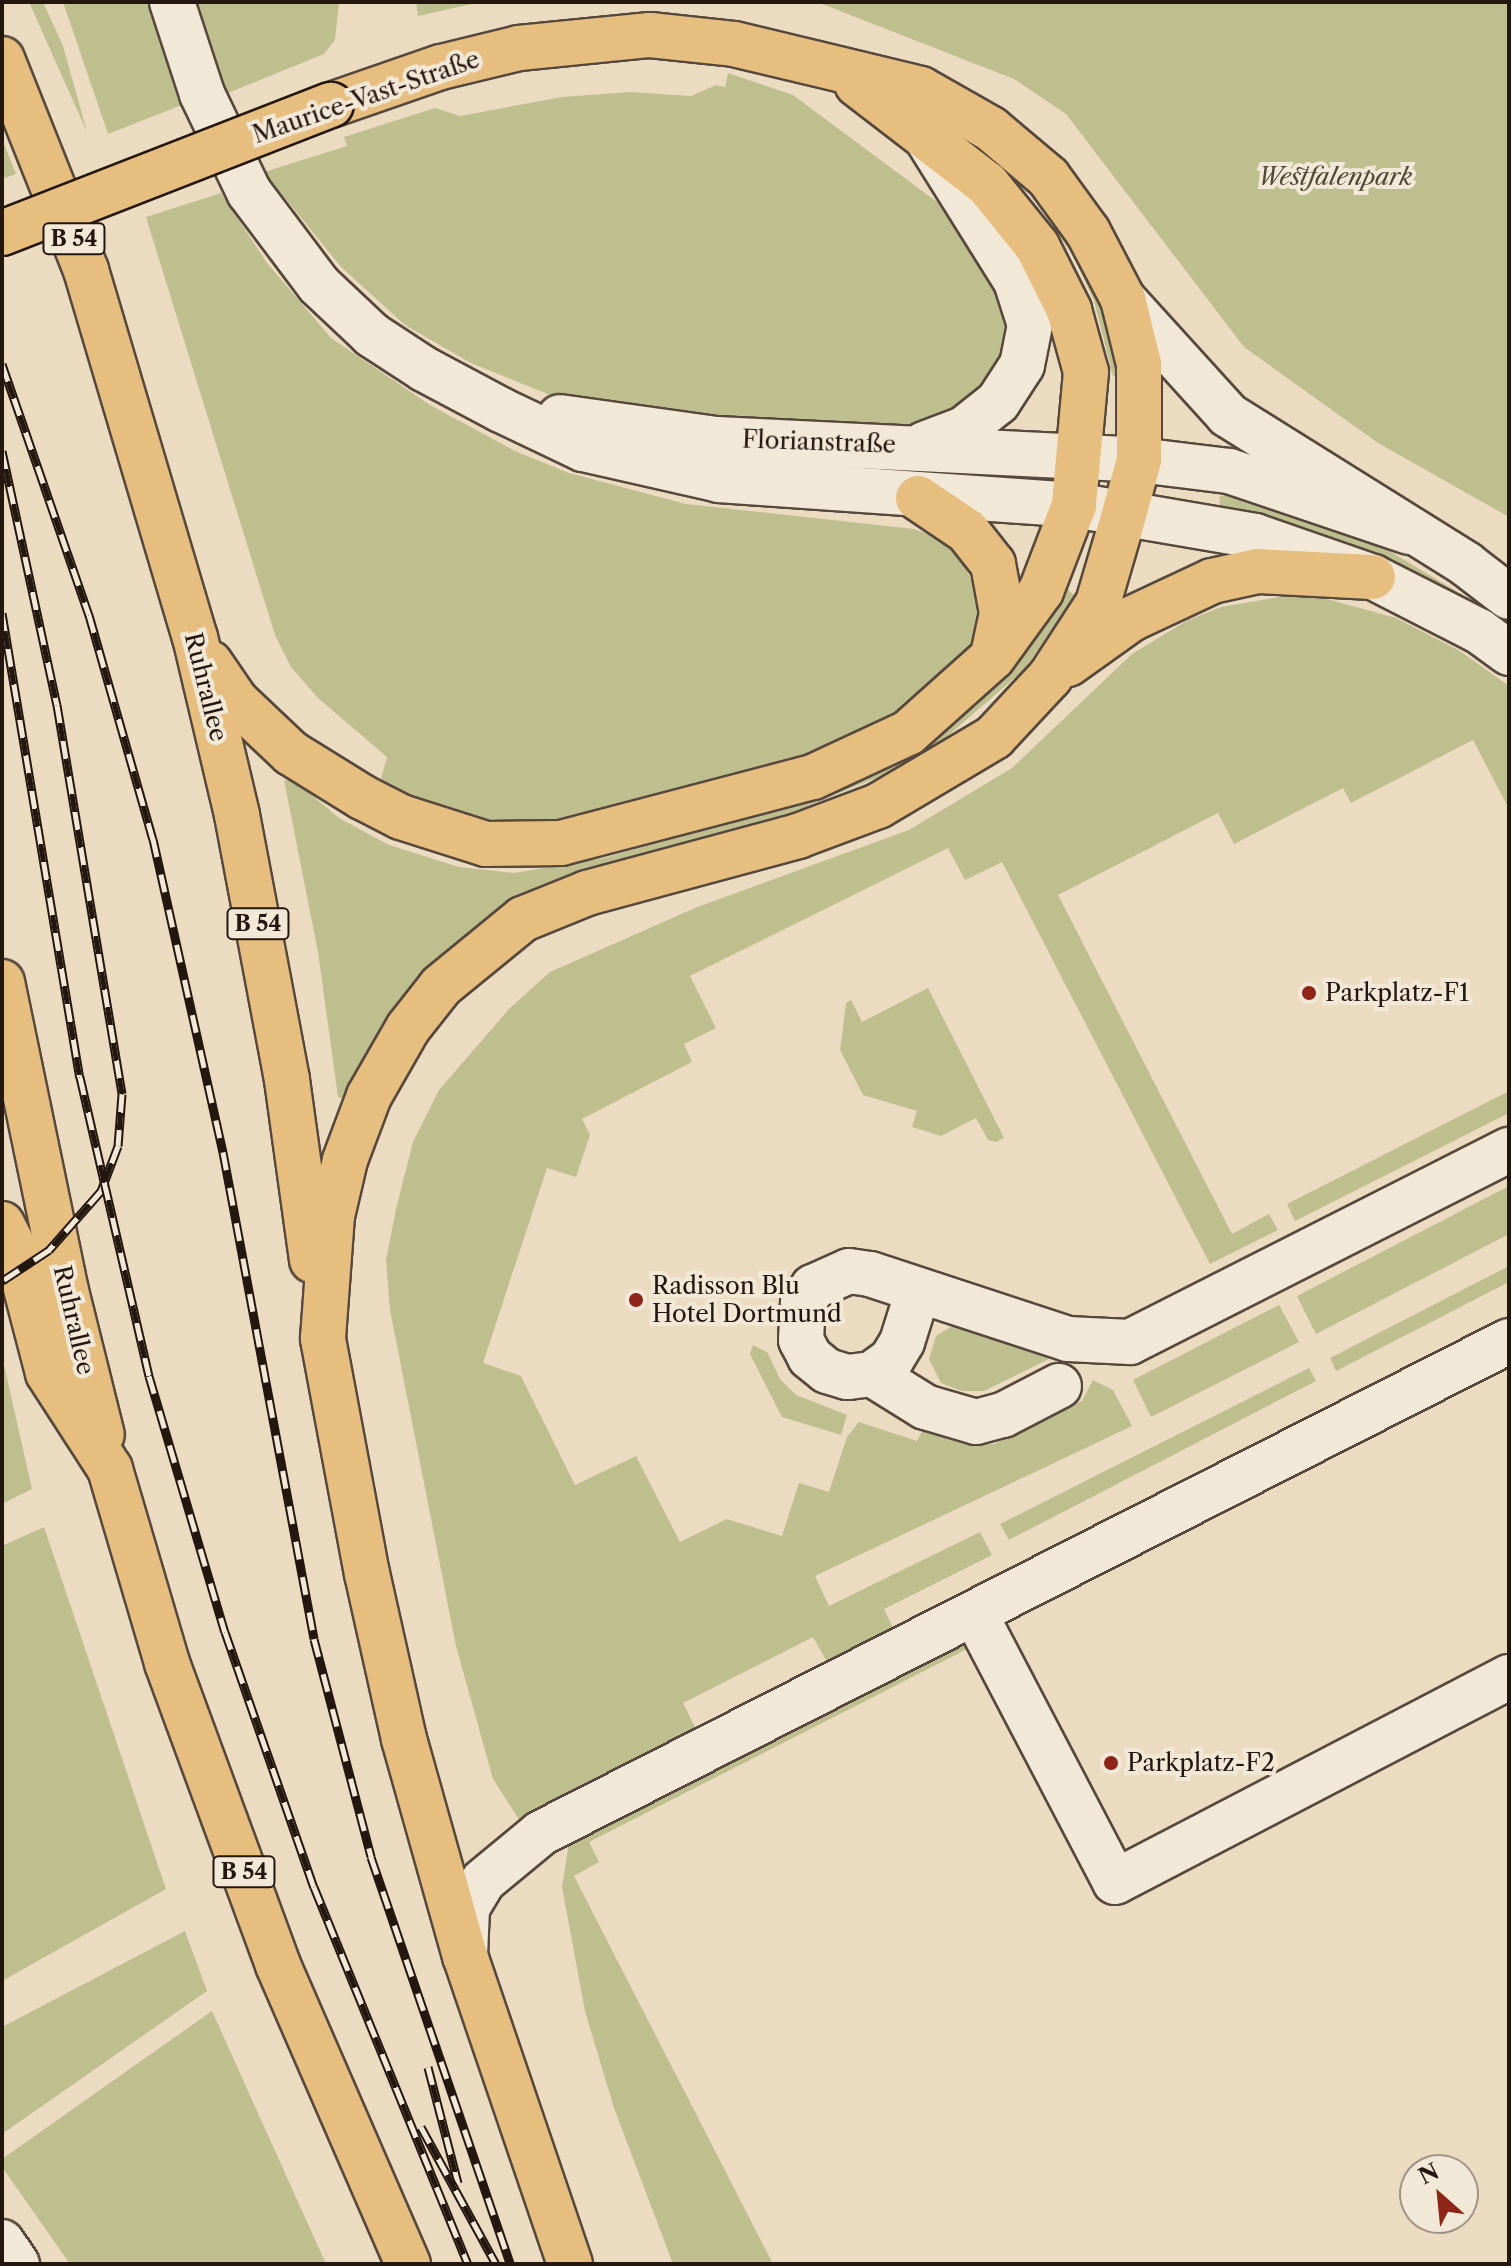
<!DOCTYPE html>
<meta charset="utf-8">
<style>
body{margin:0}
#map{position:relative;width:1511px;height:2266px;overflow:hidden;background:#ebdbc1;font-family:"Libre Caslon Text",serif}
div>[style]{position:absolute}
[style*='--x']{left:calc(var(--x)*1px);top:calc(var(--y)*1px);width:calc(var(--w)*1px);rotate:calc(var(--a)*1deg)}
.green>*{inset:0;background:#bfbe8e}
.roads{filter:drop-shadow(2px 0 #56483c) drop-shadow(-2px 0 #56483c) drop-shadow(0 2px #56483c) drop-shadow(0 -2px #56483c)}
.minor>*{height:44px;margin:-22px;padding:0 22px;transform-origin:22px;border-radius:22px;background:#f2e8d7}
.major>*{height:44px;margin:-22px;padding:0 22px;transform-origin:22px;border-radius:22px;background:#e6be80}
.highway>*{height:44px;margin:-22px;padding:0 22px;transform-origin:22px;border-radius:22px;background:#e6be80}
.rail>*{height:9px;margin-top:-4.5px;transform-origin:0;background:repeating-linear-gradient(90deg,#f2e8d7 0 18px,#24170f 0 36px);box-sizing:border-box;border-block:2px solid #24170f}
.bridges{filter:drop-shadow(2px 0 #24170f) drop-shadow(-2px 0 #24170f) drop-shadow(0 2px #24170f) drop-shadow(0 -2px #24170f)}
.major-bridge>*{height:44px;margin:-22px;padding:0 22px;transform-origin:22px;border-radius:22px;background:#e6be80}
.dots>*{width:22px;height:22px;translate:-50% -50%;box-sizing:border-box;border:4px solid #f2e8d7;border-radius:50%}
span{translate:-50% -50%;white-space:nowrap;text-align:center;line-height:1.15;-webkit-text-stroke:8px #f2e8d7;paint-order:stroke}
.shield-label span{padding:2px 6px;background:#f2e8d7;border:2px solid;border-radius:6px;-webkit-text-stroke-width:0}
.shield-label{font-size:22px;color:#24170f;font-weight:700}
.street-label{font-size:24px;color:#24170f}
.park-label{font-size:24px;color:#524935;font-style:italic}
.poi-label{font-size:24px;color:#24170f}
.left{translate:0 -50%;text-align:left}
.frame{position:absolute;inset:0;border:4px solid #24170f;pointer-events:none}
.north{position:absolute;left:1399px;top:2154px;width:80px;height:80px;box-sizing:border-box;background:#f2e8d7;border:2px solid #a09487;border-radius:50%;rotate:333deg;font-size:22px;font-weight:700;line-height:32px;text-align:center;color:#24170f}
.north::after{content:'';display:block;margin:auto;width:28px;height:36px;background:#8f2418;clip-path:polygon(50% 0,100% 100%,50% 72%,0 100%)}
</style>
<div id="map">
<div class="green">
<i style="clip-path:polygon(29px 2px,43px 2px,63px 46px,87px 132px)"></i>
<i style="clip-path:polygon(63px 2px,156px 2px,187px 103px,108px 134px)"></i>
<i style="clip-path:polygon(194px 2px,339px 2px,335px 40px,324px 54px,223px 95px)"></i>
<i style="clip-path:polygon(416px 2px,481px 2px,418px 16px)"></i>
<i style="clip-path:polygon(817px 2px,1509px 2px,1509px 517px,1378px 443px,1244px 347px,1066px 114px,1014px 79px)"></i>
<i style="clip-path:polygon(728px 73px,793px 95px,937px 202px,973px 239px,997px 272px,1011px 332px,1004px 360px,986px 387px,938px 421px,901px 428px,727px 419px,563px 400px,471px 363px,405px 325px,341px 267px,264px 172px,347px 146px,344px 137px,435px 108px,460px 116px,562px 97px,630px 92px,691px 96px,716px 85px,725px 87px)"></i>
<i style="clip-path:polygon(2px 139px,16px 174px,2px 179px)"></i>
<i style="clip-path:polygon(221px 193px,267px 263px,331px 338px,430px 405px,515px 451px,569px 473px,686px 504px,914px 529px,951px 543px,983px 600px,981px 628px,969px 656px,912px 705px,800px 759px,567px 825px,484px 821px,396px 789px,381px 779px,387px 757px,318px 698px,291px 667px,275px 635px,146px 217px)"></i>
<i style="clip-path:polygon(1051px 205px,1105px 299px,1124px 374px,1113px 376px,1094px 301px,1075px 259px,1044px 212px)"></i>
<i style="clip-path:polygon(1225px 495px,1268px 504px,1371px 540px,1471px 600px,1221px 509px,1219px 497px)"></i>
<i style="clip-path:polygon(1065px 587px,1074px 595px,1025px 669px,937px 745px,878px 777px,781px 817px,607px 866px,347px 1099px,338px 1097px,318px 952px,284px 780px,295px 781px,339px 818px,389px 845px,459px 867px,514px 873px,604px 858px,787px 805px,944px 729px,990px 688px)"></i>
<i style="clip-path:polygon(1285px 596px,1327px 599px,1396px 618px,1460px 651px,1509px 686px,1509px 809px,1473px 740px,1351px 803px,1343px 788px,1234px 844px,1218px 813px,1058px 895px,1232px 1234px,1269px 1214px,1278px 1230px,1210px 1264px,1002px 862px,965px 880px,948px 848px,690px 976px,716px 1028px,684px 1044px,692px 1062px,582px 1119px,590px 1135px,576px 1177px,547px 1168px,483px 1363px,521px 1376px,575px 1485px,636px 1456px,680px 1542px,727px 1519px,782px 1536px,799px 1483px,829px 1492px,847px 1437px,859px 1422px,917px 1441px,922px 1431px,967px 1445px,994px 1444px,1082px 1401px,1093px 1380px,1113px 1390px,1132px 1426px,815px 1576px,829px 1606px,980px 1532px,992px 1555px,884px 1609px,894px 1630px,828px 1664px,813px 1637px,683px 1703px,697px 1731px,520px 1821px,493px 1779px,456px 1646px,390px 1310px,386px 1260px,396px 1209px,413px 1142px,439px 1090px,509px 1009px,550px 972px,695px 908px,909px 830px,1012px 768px,1132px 654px,1188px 620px,1221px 607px)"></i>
<i style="clip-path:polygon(928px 988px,1004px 1138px,996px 1142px,988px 1140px,976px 1118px,941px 1136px,912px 1127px,917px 1111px,863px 1095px,840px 1050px,846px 1003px,851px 1000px,862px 1022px)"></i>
<i style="clip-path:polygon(1509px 1091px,1509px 1113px,1295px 1221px,1287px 1204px)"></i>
<i style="clip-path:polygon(1509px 1186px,1509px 1234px,1316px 1334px,1297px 1296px)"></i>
<i style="clip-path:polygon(1509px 1266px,1509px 1282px,1336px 1371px,1330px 1358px)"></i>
<i style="clip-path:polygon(1279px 1305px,1299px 1342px,1151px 1417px,1133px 1380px)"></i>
<i style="clip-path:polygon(954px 1325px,961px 1325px,1057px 1355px,984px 1391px,962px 1391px,941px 1383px,929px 1359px,936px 1336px)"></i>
<i style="clip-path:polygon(753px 1345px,767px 1352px,780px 1379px,796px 1395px,847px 1415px,841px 1435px,782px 1417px,750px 1354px)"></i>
<i style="clip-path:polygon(2px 1356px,32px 1489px,2px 1504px)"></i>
<i style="clip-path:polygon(1309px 1368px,1316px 1381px,1009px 1540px,1000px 1524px)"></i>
<i style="clip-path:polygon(44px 1527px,166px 1889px,2px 1981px,2px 1546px)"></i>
<i style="clip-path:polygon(963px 1642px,971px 1647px,589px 1842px,599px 1862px,574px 1876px,773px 2264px,673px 2264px,614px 2108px,585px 2011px,562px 1887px,569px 1843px)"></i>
<i style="clip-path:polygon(185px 1931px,207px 1991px,2px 2134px,2px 2027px)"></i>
<i style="clip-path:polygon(212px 2011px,326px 2264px,70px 2264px,2px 2167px,2px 2159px)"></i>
</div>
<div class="roads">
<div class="minor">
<i style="--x:172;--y:2;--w:97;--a:71.9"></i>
<i style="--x:202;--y:94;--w:109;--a:64.4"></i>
<i style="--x:249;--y:192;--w:116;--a:53"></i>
<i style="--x:319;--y:285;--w:73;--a:43.3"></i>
<i style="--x:372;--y:335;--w:62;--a:33.2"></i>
<i style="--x:424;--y:369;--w:87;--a:28"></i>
<i style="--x:501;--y:410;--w:91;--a:25.4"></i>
<i style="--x:583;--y:449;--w:139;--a:12.8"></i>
<i style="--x:719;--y:480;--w:356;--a:4"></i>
<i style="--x:1074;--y:505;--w:184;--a:9.7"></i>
<i style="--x:1255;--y:536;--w:125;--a:19.2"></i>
<i style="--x:1373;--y:577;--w:119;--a:27"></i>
<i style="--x:1479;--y:631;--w:37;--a:36"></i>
<i style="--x:1123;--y:299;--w:156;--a:47.8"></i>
<i style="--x:1228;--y:415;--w:281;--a:32"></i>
<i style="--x:1466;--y:564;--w:54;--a:37.5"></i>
<i style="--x:560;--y:417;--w:159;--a:8"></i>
<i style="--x:717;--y:439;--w:423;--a:2.8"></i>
<i style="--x:1139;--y:460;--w:91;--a:7"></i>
<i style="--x:1229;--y:471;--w:190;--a:18.7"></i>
<i style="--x:924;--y:444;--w:43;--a:-20.6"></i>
<i style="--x:964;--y:429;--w:43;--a:-38.5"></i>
<i style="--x:998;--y:402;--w:44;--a:-57"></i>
<i style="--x:1022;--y:365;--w:41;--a:-78.7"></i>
<i style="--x:1030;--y:325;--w:46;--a:-107.7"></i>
<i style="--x:1016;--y:281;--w:166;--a:-122"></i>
<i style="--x:918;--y:1291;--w:53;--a:107.4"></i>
<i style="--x:902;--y:1342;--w:21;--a:121"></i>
<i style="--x:891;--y:1360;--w:24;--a:144"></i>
<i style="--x:872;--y:1374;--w:25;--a:173"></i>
<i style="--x:847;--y:1377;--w:21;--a:-163"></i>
<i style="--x:827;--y:1371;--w:22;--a:-141"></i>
<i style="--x:810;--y:1357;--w:19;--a:-118"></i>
<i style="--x:801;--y:1340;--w:37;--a:-87"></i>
<i style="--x:803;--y:1303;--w:19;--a:-58"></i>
<i style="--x:813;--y:1287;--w:39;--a:-24"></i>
<i style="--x:849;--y:1271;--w:21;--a:8"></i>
<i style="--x:870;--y:1274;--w:208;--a:18.2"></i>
<i style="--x:1068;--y:1339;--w:62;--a:2.8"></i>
<i style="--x:1130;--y:1342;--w:425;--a:-26.9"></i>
<i style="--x:872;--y:1374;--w:62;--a:31.9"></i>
<i style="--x:925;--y:1407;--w:53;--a:16.4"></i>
<i style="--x:976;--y:1422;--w:28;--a:-15"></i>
<i style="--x:1003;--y:1415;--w:63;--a:-27.4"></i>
<i style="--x:975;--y:1614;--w:302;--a:62.4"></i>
<i style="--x:1115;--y:1882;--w:444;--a:-27.5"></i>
<i style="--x:465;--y:1956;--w:48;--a:-87.6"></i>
<i style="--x:467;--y:1908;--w:31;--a:-59"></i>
<i style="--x:483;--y:1881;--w:75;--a:-39.6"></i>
<i style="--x:541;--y:1833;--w:1086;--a:-26.94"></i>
<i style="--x:2;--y:2242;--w:27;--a:56"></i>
</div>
<div class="major">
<i style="--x:857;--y:84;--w:164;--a:37.6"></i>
<i style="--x:987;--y:184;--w:80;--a:51.1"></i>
<i style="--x:1037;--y:246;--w:72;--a:63.4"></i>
<i style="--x:1069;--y:310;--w:64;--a:74.7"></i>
<i style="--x:1086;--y:372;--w:134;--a:95.2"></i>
<i style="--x:331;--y:105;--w:116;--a:-19.1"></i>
<i style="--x:441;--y:67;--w:80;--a:-13.7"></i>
<i style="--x:519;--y:48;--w:132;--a:-5.7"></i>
<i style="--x:650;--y:35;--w:84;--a:6.1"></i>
<i style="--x:734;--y:44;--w:192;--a:13.5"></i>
<i style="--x:921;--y:89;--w:81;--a:29.7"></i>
<i style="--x:991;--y:129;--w:75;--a:40.1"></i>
<i style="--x:1048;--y:177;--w:68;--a:54"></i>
<i style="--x:1088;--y:232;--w:76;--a:62.4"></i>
<i style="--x:1123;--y:299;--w:67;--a:76.2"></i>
<i style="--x:1139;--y:364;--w:96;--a:90"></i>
<i style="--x:1139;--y:460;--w:53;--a:105.4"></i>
</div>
<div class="highway">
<i style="--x:2;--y:59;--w:227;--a:68.3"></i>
<i style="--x:86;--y:270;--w:383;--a:73.5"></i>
<i style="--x:195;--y:637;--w:183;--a:76.7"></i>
<i style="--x:237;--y:815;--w:270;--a:79.3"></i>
<i style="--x:287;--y:1080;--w:182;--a:82.1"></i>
<i style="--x:918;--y:498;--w:59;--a:34"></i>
<i style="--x:967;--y:531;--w:42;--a:51.8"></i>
<i style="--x:993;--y:564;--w:50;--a:79.6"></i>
<i style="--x:1002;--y:613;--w:43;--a:102.1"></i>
<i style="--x:210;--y:663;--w:46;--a:55.6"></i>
<i style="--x:236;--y:701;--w:76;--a:43.4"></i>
<i style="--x:291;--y:753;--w:84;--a:31.8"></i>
<i style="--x:362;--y:797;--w:44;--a:27.1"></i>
<i style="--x:401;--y:817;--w:89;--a:17.6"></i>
<i style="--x:486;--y:844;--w:75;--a:-0.8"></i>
<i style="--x:561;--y:843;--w:260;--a:-14.7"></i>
<i style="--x:813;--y:777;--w:105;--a:-24.9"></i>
<i style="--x:908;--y:733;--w:114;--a:-41.8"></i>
<i style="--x:993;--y:657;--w:82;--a:-54"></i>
<i style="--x:1041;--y:591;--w:92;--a:-69"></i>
<i style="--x:1068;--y:664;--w:77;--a:-35.5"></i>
<i style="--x:1131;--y:619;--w:89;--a:-25.1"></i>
<i style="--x:1212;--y:581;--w:47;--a:-12.3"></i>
<i style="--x:1258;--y:571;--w:115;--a:3"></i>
<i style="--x:2;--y:982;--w:316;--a:78.3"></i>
<i style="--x:66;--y:1291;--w:148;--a:76"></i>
<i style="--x:2;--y:1224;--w:34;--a:63"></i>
<i style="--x:17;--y:1254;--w:123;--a:75.4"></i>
<i style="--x:48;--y:1373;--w:114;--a:57.1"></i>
<i style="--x:110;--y:1469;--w:202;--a:73.6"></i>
<i style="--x:167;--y:1663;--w:322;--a:69.8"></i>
<i style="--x:278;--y:1965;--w:326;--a:66.5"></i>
<i style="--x:570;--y:2264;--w:325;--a:-108.8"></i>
<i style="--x:465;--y:1956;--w:225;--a:-105.7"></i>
<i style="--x:404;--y:1739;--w:169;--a:-102.6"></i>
<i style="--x:367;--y:1574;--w:240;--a:-100.6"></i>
<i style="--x:323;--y:1338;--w:122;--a:-85.8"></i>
<i style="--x:332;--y:1216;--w:57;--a:-76.9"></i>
<i style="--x:345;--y:1160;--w:68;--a:-69.4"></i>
<i style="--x:369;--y:1096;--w:78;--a:-60.2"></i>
<i style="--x:408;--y:1028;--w:53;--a:-51.8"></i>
<i style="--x:441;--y:986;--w:106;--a:-39.3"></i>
<i style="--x:523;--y:919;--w:69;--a:-22.1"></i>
<i style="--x:587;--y:893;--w:219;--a:-15.1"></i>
<i style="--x:798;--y:836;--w:85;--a:-20.6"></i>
<i style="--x:878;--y:806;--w:135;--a:-30.7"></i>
<i style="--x:994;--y:737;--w:82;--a:-47"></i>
<i style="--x:1050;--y:677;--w:88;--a:-57"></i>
<i style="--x:1098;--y:603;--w:96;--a:-73.6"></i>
</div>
</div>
<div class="rail">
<i style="--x:2;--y:364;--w:266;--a:70.9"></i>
<i style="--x:89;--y:615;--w:233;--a:74.1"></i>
<i style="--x:153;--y:839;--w:321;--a:77.4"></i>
<i style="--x:223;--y:1152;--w:495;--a:79.4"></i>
<i style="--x:314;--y:1639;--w:225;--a:75.3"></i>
<i style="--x:371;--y:1857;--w:430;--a:71.1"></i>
<i style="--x:2;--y:451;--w:260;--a:77.8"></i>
<i style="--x:57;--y:705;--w:394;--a:80.5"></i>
<i style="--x:122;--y:1094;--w:52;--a:94.4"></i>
<i style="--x:118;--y:1146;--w:48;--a:110.7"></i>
<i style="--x:101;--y:1191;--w:79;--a:131.4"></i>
<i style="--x:49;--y:1250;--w:56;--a:146.6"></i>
<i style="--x:2;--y:613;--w:471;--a:80.5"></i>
<i style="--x:80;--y:1077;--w:307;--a:77"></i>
<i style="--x:149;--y:1376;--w:267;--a:73.5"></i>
<i style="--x:225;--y:1632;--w:270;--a:70.8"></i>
<i style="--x:314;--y:1887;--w:407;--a:67.8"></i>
<i style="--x:428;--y:2067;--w:120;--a:75.5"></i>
<i style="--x:421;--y:2127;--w:156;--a:61.3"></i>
</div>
<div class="bridges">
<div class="major-bridge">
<i style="--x:2;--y:233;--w:353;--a:-21.3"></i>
</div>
</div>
<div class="dots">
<i style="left:1309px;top:993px;background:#8f2418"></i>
<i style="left:636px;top:1300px;background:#8f2418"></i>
<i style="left:1111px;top:1763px;background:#8f2418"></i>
</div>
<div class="shield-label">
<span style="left:74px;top:239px">B 54</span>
<span style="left:258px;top:924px">B 54</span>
<span style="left:244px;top:1872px">B 54</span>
</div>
<div class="street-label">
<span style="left:366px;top:97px;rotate:-19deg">Maurice-Vast-Straße</span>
<span style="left:819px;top:442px;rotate:2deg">Florianstraße</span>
<span style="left:206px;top:687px;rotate:76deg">Ruhrallee</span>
<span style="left:74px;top:1320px;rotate:77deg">Ruhrallee</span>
</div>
<div class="park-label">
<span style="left:1335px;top:177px">Westfalenpark</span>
</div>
<div class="poi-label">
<span class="left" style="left:1325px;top:993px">Parkplatz-F1</span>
<span class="left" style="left:652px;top:1300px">Radisson Blu<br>Hotel Dortmund</span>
<span class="left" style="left:1127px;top:1763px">Parkplatz-F2</span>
</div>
<div class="frame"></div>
<div class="north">N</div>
</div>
